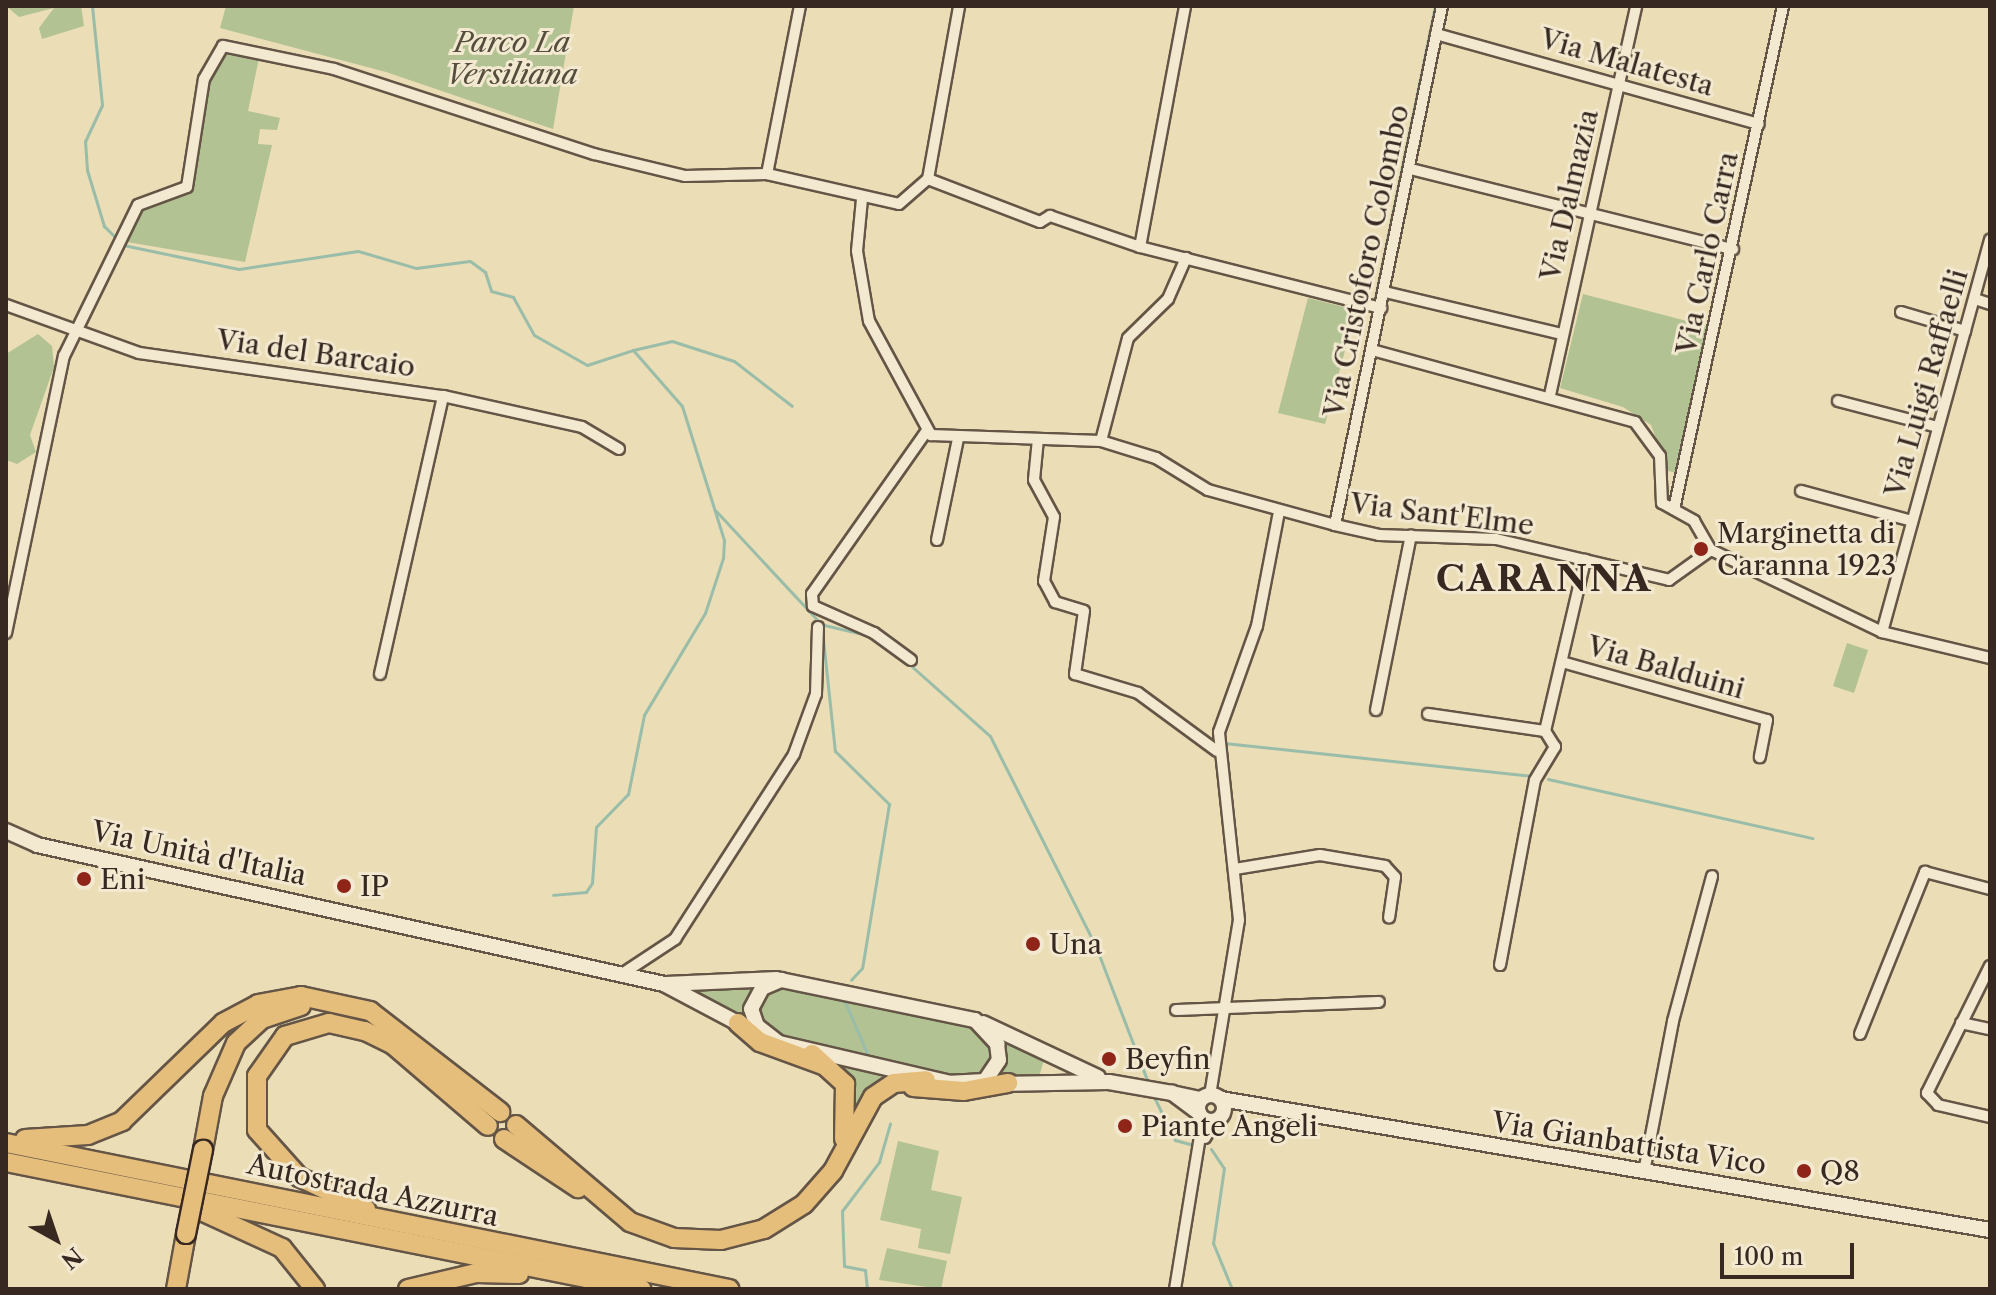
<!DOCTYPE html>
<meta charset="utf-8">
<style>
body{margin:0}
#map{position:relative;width:1996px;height:1295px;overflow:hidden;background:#ebddb6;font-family:"Libre Caslon Text",serif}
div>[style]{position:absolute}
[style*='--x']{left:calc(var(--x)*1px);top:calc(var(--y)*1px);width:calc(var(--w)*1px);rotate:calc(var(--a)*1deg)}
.green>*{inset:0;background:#b2c292}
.stream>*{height:3px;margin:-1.5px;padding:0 1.5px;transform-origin:1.5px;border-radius:1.5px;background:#99bda9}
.roads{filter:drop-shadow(2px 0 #645546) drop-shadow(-2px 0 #645546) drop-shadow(0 2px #645546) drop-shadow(0 -2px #645546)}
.street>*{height:10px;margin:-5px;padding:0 5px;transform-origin:5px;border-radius:5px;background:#f2e9d0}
.secondary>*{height:14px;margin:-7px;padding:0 7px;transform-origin:7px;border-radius:7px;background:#f2e9d0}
.secondary>.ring{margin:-7px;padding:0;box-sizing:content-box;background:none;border:14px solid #f2e9d0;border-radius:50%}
.highway>*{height:18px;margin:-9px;padding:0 9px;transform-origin:9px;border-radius:9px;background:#e6be7b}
.bridges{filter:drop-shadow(2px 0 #372821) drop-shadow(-2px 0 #372821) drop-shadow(0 2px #372821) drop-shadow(0 -2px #372821)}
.highway-bridge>*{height:18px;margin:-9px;padding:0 9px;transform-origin:9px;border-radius:9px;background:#e6be7b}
.dots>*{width:22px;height:22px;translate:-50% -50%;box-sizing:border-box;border:4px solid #f2e9d0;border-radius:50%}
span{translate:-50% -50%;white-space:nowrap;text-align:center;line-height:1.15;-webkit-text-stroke:6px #f2e9d0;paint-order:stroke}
.park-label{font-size:28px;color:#564e3d;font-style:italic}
.street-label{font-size:28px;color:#372821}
.poi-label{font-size:28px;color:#372821}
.left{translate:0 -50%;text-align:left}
.district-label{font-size:36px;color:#372821;font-weight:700;letter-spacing:2px}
.frame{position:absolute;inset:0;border:8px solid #372821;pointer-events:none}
.north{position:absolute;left:16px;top:1199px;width:80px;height:80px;-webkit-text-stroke:6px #f2e9d0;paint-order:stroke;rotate:140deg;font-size:22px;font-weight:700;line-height:32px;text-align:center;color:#372821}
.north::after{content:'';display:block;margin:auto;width:28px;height:36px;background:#372821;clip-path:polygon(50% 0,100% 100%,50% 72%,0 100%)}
.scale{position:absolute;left:1720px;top:1243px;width:134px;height:36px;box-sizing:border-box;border:4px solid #372821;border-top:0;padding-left:10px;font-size:24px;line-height:28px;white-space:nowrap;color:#372821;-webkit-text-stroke:6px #f2e9d0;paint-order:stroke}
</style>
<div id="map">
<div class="green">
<i style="clip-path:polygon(6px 6px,81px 6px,84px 26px,42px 39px,39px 28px,54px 8px,19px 17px)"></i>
<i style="clip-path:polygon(226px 6px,574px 6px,553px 129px,386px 72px,220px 28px)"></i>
<i style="clip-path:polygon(224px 53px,259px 58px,248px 111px,280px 118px,277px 130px,260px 129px,258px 144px,272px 145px,245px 262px,127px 242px,123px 238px,141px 208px,191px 192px,210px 69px)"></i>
<i style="clip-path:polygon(1583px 294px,1710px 327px,1678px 473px,1668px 471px,1651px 425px,1623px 407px,1560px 388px)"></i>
<i style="clip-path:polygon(1308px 298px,1356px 310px,1325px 424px,1278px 413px)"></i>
<i style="clip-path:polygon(38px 334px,52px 346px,54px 367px,30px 435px,36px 452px,17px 464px,6px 460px,6px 354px)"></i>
<i style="clip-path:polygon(1847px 643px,1868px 650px,1854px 693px,1833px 686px)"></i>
<i style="clip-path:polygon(759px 983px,750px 1025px,687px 988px)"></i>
<i style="clip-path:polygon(777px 986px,970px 1026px,991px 1043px,995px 1058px,982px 1077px,942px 1078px,782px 1039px,758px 1016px,757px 998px)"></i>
<i style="clip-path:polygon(993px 1034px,1044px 1060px,1039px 1077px,983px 1084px,993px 1076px)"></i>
<i style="clip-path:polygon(842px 1064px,889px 1079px,854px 1119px,839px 1066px)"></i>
<i style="clip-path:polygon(898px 1141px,939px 1151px,931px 1190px,962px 1197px,950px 1254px,918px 1248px,921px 1229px,880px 1220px)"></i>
<i style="clip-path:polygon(887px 1248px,947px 1261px,941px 1289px,879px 1280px)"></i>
</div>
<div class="stream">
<i style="--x:92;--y:6;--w:100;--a:84.2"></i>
<i style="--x:102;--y:105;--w:40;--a:115"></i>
<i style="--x:85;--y:141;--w:29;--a:86"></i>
<i style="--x:87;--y:170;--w:59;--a:73.1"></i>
<i style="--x:104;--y:226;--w:27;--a:45"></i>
<i style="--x:123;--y:245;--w:118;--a:11.7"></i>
<i style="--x:239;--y:269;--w:120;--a:-8.6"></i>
<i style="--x:358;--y:251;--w:60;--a:16.3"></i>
<i style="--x:416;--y:268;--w:54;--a:-7.4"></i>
<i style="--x:470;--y:261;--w:19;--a:36"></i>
<i style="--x:485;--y:272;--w:20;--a:72"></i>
<i style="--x:491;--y:291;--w:23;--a:15"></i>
<i style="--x:513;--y:297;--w:43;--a:61.1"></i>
<i style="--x:534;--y:335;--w:61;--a:29.5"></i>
<i style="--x:587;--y:365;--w:48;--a:-18.1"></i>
<i style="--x:633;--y:350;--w:74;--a:48.8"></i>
<i style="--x:682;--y:406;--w:140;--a:72.6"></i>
<i style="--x:724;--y:540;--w:18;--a:93"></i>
<i style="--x:723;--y:558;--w:58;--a:108.1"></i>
<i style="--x:705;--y:613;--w:119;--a:120.9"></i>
<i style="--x:644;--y:715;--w:81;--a:101.4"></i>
<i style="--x:628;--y:794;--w:46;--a:134.1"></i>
<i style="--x:596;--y:827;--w:56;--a:94.1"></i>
<i style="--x:592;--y:883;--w:11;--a:124"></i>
<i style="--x:586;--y:892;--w:33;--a:175"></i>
<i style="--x:1375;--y:298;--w:298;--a:-78.4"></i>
<i style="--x:633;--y:350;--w:40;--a:-13"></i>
<i style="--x:672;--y:341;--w:65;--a:17.9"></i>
<i style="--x:734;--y:361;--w:73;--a:37.8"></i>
<i style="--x:716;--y:511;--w:153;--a:47.1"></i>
<i style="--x:820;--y:624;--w:47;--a:13.4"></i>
<i style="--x:822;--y:630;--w:122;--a:83.9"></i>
<i style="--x:835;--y:751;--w:76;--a:44.5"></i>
<i style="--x:889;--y:804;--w:166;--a:99.3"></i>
<i style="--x:862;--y:968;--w:16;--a:133"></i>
<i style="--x:908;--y:663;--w:110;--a:41.7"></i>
<i style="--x:990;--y:736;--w:236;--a:63.3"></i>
<i style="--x:1096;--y:947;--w:142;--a:69"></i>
<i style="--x:1224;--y:743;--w:312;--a:6.1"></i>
<i style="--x:1548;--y:779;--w:271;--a:12.6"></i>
<i style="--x:845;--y:1002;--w:61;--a:66.8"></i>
<i style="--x:1154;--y:1097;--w:48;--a:64"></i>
<i style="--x:1175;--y:1140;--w:20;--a:15"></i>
<i style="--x:1211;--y:1149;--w:23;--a:56"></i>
<i style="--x:1224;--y:1168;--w:76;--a:98.3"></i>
<i style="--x:1213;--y:1243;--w:50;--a:67.6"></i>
<i style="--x:867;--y:1289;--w:19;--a:-96"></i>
<i style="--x:865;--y:1270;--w:21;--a:-169"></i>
<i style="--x:844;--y:1266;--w:55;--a:-92.1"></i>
<i style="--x:842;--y:1211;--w:61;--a:-52.9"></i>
<i style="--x:879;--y:1162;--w:40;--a:-74"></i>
</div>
<div class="roads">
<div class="street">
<i style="--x:1436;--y:34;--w:335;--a:15.6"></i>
<i style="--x:1411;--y:169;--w:332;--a:14"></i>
<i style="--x:767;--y:174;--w:171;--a:-78.9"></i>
<i style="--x:928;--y:179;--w:176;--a:-79.8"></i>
<i style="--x:862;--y:199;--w:52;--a:95.5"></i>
<i style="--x:857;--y:251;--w:71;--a:80.3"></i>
<i style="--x:869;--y:321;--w:130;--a:61.5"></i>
<i style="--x:931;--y:435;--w:170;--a:2"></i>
<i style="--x:1101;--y:441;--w:58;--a:17.2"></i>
<i style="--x:1156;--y:458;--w:61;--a:31.6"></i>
<i style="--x:1208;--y:490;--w:132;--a:15.4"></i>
<i style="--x:1335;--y:525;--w:45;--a:12.8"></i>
<i style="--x:1379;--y:535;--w:117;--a:2"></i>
<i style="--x:1496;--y:539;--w:178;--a:13.3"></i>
<i style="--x:1669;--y:580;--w:52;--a:-35.5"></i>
<i style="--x:1140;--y:247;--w:245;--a:-79.4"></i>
<i style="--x:1385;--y:292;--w:181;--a:13.4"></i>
<i style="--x:1975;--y:299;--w:16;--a:18"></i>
<i style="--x:6;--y:305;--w:141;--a:19.8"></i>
<i style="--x:139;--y:353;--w:307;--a:8.1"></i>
<i style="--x:443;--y:396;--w:142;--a:12.6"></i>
<i style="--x:582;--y:427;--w:43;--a:30.7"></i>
<i style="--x:1901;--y:312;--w:67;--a:16.5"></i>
<i style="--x:1372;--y:350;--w:273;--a:15.3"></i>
<i style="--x:1635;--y:422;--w:42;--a:53.7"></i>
<i style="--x:1660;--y:456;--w:47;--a:87.6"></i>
<i style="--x:1662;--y:503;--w:37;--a:29"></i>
<i style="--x:1694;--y:521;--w:34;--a:60"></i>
<i style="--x:1711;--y:550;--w:190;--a:25.6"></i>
<i style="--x:1882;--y:632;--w:111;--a:13.5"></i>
<i style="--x:1550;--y:395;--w:398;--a:-77.5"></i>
<i style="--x:1838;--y:401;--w:103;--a:14.6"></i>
<i style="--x:1038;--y:439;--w:41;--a:95.6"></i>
<i style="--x:1034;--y:480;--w:42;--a:61.6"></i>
<i style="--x:1054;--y:517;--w:65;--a:98.9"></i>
<i style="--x:1044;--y:581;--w:24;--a:62"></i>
<i style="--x:1055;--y:602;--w:30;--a:17"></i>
<i style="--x:1084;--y:611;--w:64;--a:98.1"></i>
<i style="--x:1075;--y:674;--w:66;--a:16.8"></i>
<i style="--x:1138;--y:693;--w:98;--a:36.3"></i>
<i style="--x:1101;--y:441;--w:106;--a:-75.3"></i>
<i style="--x:1128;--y:338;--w:56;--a:-44.3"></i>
<i style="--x:1168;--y:299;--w:45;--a:-66.3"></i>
<i style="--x:1801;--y:491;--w:115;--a:15.1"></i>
<i style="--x:1674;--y:509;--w:515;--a:-77.77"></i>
<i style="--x:1335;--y:525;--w:530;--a:-78.35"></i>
<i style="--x:937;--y:540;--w:103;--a:-78.3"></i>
<i style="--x:1882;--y:632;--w:407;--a:-74.6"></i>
<i style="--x:6;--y:633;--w:283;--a:-78.2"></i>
<i style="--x:64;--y:356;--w:168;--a:-63.9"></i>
<i style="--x:138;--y:205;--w:52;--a:-20.2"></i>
<i style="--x:187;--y:187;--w:109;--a:-81.1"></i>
<i style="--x:204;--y:79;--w:38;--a:-60"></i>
<i style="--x:223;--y:46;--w:113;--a:11.7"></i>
<i style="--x:334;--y:69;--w:274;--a:18.1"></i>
<i style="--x:594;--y:154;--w:94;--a:13.6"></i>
<i style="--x:685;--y:176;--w:82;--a:-1.4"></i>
<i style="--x:767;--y:174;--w:135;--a:12.8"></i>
<i style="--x:899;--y:204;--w:38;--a:-41"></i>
<i style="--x:928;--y:179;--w:120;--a:21"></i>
<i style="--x:1040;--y:222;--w:12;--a:-31"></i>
<i style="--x:1050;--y:216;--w:95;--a:19"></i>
<i style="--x:1140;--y:247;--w:249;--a:14.2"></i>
<i style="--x:911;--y:660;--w:46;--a:-143.9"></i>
<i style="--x:874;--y:633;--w:67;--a:-156.1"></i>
<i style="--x:813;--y:606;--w:12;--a:-95"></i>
<i style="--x:812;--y:594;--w:198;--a:-54.9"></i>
<i style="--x:1562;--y:662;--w:213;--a:15.8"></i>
<i style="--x:1767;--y:720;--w:38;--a:101"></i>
<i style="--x:380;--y:674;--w:285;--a:-77.2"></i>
<i style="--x:1376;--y:710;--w:178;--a:-78.7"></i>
<i style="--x:1428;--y:714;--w:118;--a:8.3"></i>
<i style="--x:1235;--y:869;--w:86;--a:-9.4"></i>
<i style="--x:1320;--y:855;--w:66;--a:9.6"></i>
<i style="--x:1385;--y:866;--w:15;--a:48"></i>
<i style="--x:1395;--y:877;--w:41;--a:98.3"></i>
<i style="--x:1500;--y:965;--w:188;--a:-79.3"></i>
<i style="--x:1535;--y:780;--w:39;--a:-59"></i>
<i style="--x:1555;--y:747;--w:19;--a:-122"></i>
<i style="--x:1545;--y:731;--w:176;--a:-76.8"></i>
<i style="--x:1990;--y:966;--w:142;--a:116.4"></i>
<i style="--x:1927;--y:1093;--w:16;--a:47"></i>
<i style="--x:1938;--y:1105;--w:53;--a:13"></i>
<i style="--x:622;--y:974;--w:64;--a:-33.4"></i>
<i style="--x:675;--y:939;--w:220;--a:-57.2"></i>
<i style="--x:794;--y:754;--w:64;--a:-69.9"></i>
<i style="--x:816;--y:694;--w:67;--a:-88.3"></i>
<i style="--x:1176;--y:1010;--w:203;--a:-2.3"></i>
<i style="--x:1961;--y:1023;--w:30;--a:12"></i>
<i style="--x:1860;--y:1034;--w:175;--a:-68.1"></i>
<i style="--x:1925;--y:872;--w:67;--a:14.7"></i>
<i style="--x:1210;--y:1095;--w:177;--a:-80.6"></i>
<i style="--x:1239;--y:920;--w:189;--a:-96.1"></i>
<i style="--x:1219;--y:732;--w:113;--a:-70.3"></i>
<i style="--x:1257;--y:626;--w:116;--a:-79.1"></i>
<i style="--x:1205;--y:1138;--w:20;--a:-60"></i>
<i style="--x:1644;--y:1172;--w:154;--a:-79.1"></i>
<i style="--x:1673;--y:1021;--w:150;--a:-74.9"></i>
<i style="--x:1175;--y:1289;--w:173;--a:-80.7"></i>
</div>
<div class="secondary">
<i style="--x:6;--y:831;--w:34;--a:24"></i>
<i style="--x:37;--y:845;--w:642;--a:12.5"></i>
<i style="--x:664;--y:984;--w:94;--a:27.9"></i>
<i style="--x:781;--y:980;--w:198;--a:11.7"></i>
<i style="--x:975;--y:1020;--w:33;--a:47"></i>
<i style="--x:997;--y:1044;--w:16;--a:83"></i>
<i style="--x:999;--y:1060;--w:25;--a:124"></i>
<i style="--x:985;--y:1081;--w:34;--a:177"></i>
<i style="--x:951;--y:1083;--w:177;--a:-166.9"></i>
<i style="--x:779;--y:1043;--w:28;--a:-142"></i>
<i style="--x:757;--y:1026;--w:18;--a:-109"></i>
<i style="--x:751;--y:1009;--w:24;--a:-62"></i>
<i style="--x:762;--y:988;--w:21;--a:-23"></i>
<i style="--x:666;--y:984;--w:111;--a:-2.6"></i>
<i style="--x:983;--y:1023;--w:127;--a:25.2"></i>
<i style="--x:998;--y:1084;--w:111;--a:-1"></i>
<i style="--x:1109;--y:1082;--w:64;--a:9.9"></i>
<i class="ring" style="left:1198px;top:1095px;width:12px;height:12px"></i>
<i style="--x:1221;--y:1099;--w:780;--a:9.67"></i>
<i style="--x:1199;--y:1113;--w:34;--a:-143"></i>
<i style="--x:1172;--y:1093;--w:30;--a:12"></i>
</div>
<div class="highway">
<i style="--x:738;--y:1023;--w:29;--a:41"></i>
<i style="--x:760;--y:1042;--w:67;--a:20.1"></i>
<i style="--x:812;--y:1054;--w:45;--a:42.3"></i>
<i style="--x:845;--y:1084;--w:55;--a:91"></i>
<i style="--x:913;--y:1087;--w:51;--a:4.5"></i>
<i style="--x:964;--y:1091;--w:45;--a:-10.3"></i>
<i style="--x:516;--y:1125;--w:150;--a:40.4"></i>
<i style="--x:630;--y:1222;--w:47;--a:20"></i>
<i style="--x:674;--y:1238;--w:47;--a:2.4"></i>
<i style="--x:721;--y:1240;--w:44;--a:-14.3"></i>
<i style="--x:764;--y:1229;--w:47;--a:-32"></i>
<i style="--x:804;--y:1204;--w:44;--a:-48.7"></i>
<i style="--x:833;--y:1171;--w:84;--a:-61.6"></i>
<i style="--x:873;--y:1097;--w:25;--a:-34"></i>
<i style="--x:894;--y:1083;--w:32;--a:-5"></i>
<i style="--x:25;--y:1139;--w:63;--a:-3.6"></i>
<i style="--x:88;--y:1135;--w:37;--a:-22"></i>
<i style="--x:122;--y:1121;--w:141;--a:-44.1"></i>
<i style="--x:223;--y:1023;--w:40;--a:-28"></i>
<i style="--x:258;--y:1004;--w:44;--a:-10.5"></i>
<i style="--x:301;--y:996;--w:71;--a:12.3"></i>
<i style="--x:370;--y:1011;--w:165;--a:37.8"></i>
<i style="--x:504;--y:1139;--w:89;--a:33.5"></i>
<i style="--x:6;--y:1143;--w:738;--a:11.42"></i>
<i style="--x:203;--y:1150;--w:55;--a:-79.5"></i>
<i style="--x:213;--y:1096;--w:58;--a:-66.5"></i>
<i style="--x:236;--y:1043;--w:35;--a:-43"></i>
<i style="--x:262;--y:1019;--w:41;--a:-18.4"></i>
<i style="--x:6;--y:1162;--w:648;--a:11.31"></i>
<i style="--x:195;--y:1208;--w:96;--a:24.7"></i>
<i style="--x:282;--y:1248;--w:53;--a:51.2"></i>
<i style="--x:366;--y:1209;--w:74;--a:-154.5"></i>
<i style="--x:299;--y:1177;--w:63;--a:-131.8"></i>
<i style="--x:257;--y:1130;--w:54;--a:-90"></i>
<i style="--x:257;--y:1076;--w:49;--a:-55"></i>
<i style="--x:285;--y:1036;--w:46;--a:-16.5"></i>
<i style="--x:329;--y:1023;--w:37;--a:13"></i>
<i style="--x:365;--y:1031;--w:30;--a:26"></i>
<i style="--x:392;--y:1044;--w:126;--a:40.5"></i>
<i style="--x:176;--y:1289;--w:56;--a:-79.7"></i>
<i style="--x:408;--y:1289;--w:70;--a:-13.2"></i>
<i style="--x:476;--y:1273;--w:43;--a:1.3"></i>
</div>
</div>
<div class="bridges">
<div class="highway-bridge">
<i style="--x:186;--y:1234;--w:86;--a:-78.6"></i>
</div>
</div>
<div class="dots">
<i style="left:1701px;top:549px;background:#8f2418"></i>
<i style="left:84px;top:879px;background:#8f2418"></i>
<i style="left:344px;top:886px;background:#8f2418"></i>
<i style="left:1033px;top:944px;background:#8f2418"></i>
<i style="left:1109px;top:1059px;background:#8f2418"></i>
<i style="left:1125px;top:1126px;background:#8f2418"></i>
<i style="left:1804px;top:1171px;background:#8f2418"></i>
</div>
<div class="park-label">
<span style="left:512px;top:58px">Parco La<br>Versiliana</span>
</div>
<div class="street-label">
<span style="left:1627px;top:62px;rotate:16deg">Via Malatesta</span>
<span style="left:1569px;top:195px;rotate:-77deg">Via Dalmazia</span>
<span style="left:1707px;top:253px;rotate:-78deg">Via Carlo Carra</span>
<span style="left:1366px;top:261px;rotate:-78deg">Via Cristoforo Colombo</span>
<span style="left:316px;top:353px;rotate:8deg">Via del Barcaio</span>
<span style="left:1926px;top:383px;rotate:-74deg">Via Luigi Raffaelli</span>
<span style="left:1442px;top:514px;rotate:7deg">Via Sant'Elme</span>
<span style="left:1666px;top:667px;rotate:16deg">Via Balduini</span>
<span style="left:199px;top:853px;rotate:12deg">Via Unità d'Italia</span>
<span style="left:1629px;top:1143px;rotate:9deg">Via Gianbattista Vico</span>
<span style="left:373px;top:1190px;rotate:12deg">Autostrada Azzurra</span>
</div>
<div class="poi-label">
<span class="left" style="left:1717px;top:549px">Marginetta di<br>Caranna 1923</span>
<span class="left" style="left:100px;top:879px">Eni</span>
<span class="left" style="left:360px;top:886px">IP</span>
<span class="left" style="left:1049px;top:944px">Una</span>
<span class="left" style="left:1125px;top:1059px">Beyfin</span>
<span class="left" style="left:1141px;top:1126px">Piante Angeli</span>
<span class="left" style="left:1820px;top:1171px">Q8</span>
</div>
<div class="district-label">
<span style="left:1544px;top:579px">CARANNA</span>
</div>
<div class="frame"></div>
<div class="north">N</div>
<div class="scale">100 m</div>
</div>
